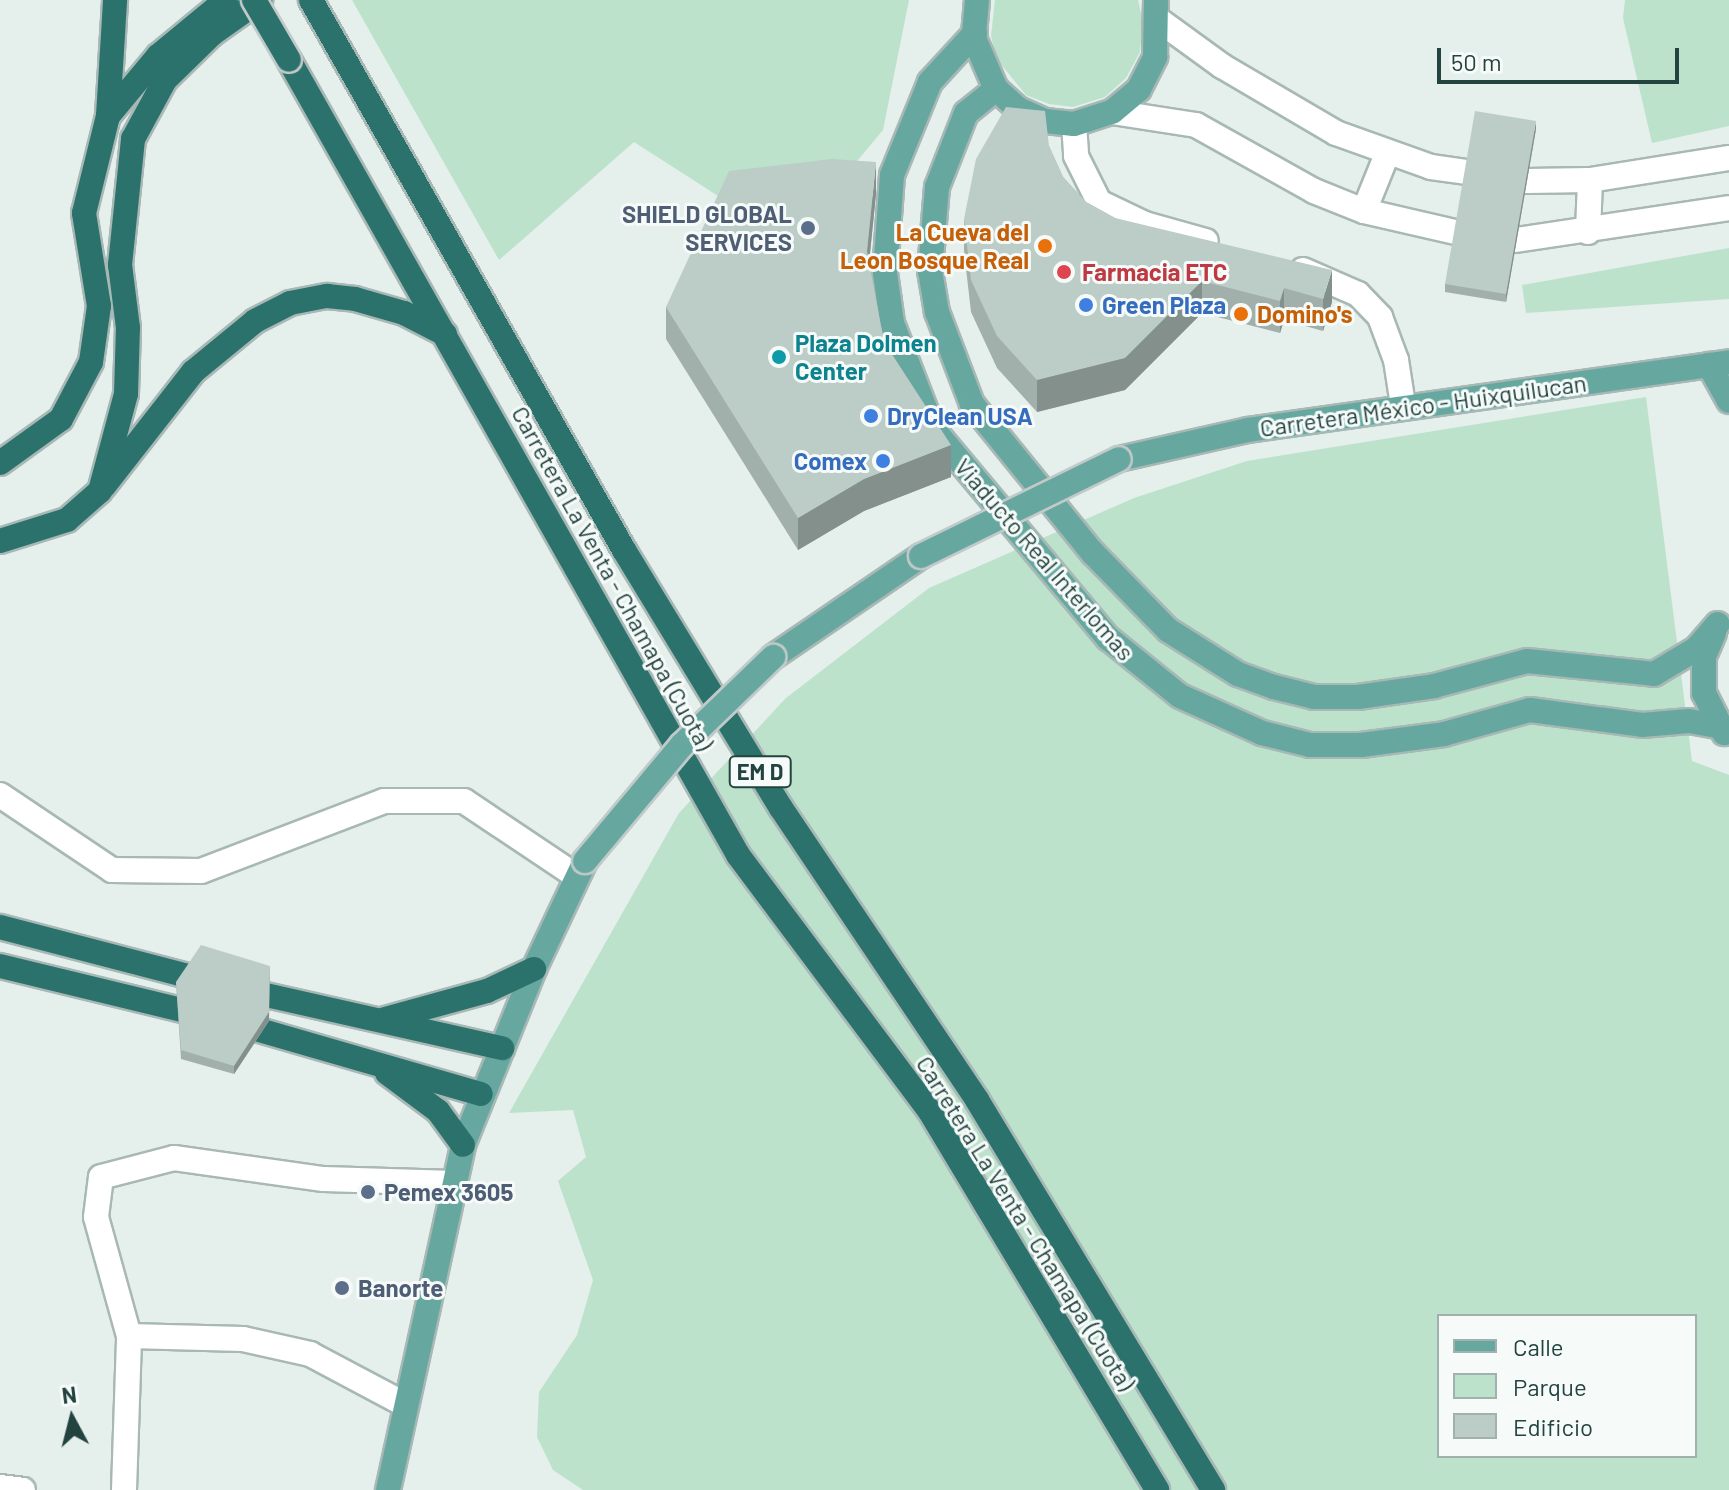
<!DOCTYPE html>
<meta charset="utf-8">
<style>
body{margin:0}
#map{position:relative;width:1729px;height:1490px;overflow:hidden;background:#e5efec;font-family:Barlow,sans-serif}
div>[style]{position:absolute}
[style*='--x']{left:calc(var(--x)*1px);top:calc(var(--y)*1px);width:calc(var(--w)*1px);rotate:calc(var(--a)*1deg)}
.green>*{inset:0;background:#bce2cb}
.roads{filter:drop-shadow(2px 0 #a7b8b5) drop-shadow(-2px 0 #a7b8b5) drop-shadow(0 2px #a7b8b5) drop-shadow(0 -2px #a7b8b5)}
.minor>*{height:24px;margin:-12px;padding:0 12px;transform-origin:12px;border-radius:12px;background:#fff}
.major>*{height:24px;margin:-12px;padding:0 12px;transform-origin:12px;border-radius:12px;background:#66a8a0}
.highway>*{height:24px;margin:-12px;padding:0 12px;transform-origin:12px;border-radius:12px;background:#2b726d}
.bridges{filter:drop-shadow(2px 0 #c1cac9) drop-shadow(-2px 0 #c1cac9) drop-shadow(0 2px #c1cac9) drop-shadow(0 -2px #c1cac9)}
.major-bridge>*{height:24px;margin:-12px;padding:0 12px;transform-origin:12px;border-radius:12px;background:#66a8a0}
.highway-bridge>*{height:24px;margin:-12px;padding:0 12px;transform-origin:12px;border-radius:12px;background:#2b726d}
.wall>*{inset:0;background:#a2b0ac}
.shaded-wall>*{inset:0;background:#84908c}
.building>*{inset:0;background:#bccdc8}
.dots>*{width:22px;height:22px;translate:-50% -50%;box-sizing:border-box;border:4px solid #f6fbf9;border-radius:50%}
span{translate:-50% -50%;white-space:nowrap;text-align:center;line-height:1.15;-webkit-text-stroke:6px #f6fbf9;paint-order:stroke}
.shield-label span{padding:2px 6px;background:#f6fbf9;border:2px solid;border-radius:6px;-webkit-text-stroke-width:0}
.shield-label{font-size:22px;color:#22433f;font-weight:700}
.service-label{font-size:24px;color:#4e5e75;font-weight:700}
.right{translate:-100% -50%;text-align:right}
.left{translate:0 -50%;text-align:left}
.food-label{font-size:24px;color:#c56008;font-weight:700}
.health-label{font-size:24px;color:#be3a42;font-weight:700}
.shop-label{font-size:24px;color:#366cbe;font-weight:700}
.culture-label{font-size:24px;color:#0d838f;font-weight:700}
.street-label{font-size:24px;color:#22433f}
.legend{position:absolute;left:1437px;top:1314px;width:260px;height:144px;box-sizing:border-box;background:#f6fbf9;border:2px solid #a1b1af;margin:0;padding:10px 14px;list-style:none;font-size:24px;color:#22433f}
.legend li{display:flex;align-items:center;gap:16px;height:40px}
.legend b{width:40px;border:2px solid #a1b1af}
.north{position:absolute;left:32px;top:1378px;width:80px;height:80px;-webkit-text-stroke:6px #f6fbf9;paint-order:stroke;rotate:353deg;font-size:22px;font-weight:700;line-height:32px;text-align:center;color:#22433f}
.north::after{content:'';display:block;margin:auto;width:28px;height:36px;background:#22433f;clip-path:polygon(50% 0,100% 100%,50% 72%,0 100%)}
.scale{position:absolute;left:1437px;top:48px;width:242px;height:36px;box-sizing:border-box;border:4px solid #22433f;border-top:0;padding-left:10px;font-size:24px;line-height:28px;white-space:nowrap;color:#22433f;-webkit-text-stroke:6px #f6fbf9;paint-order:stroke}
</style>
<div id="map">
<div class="green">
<i style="clip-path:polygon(352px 0,909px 0,883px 130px,832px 191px,729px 203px,634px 142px,499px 260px)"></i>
<i style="clip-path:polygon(995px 0,1138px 0,1143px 22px,1140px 52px,1126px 78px,1105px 97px,1073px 107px,1049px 104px,1026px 95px,996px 58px,991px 36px)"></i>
<i style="clip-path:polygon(1625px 0,1729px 0,1729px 126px,1652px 143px,1623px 18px)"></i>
<i style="clip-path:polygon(1729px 248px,1729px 299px,1526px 313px,1522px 285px)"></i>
<i style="clip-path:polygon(evenodd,1646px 397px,1692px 761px,1729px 775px,1729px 1490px,583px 1490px,553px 1470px,537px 1437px,539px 1392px,577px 1335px,593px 1280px,558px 1181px,586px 1157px,573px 1110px,509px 1113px,679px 813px,786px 698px,929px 588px,1134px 498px,1247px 461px,1646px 397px,1439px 1316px,1695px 1316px,1695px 1456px,1439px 1456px,1439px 1316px)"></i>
</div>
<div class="roads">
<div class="minor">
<i style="--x:1160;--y:21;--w:77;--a:36"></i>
<i style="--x:1222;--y:66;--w:132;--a:30.4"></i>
<i style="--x:1336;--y:133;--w:101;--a:19.7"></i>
<i style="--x:1431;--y:167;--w:35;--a:8"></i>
<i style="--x:1112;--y:112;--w:85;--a:8.8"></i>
<i style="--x:1196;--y:125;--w:135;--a:29.2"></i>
<i style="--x:1314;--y:191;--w:54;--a:21.8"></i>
<i style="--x:1364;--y:211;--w:93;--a:13"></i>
<i style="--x:1074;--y:124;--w:32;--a:86"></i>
<i style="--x:1076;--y:156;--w:51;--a:63.4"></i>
<i style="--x:1099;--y:202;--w:51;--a:25.6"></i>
<i style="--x:1145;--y:224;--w:63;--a:15.6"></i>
<i style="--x:1527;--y:181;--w:63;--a:-0.9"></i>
<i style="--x:1590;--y:180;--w:141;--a:-9"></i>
<i style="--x:1364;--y:211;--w:61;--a:-68"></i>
<i style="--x:1588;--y:232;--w:52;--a:-87.8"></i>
<i style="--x:1516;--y:240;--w:215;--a:-8.5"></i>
<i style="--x:1303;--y:270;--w:60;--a:23.6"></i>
<i style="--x:1358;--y:294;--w:32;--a:46"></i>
<i style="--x:1380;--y:317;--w:46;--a:69.6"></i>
<i style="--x:1396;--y:360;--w:46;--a:81.2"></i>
<i style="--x:0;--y:795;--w:135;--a:33.8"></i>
<i style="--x:112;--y:870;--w:89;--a:0.6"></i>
<i style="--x:201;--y:871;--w:196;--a:-20.9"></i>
<i style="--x:384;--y:801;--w:80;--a:0"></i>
<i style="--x:464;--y:801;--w:135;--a:33.8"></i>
<i style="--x:129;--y:1336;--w:114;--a:1.5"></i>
<i style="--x:243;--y:1339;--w:69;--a:12.6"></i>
<i style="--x:310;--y:1354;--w:109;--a:28"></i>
<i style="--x:0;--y:1487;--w:23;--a:7"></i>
<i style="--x:124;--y:1490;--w:154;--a:-88.1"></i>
<i style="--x:129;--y:1336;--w:123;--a:-105.5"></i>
<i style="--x:96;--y:1217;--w:40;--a:-82.9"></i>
<i style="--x:101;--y:1177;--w:75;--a:-14.6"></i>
<i style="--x:174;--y:1158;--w:151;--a:8"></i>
<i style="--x:324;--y:1179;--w:130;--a:1.8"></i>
</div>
<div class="major">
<i style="--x:977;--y:0;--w:38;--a:95"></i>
<i style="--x:974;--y:38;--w:56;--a:66.7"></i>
<i style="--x:996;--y:89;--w:30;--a:42"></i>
<i style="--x:1018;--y:109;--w:30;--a:24"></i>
<i style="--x:1045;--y:121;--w:29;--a:6"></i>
<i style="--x:1074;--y:124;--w:40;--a:-18"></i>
<i style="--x:1112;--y:112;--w:35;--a:-40"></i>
<i style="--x:1139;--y:89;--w:36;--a:-63"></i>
<i style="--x:1155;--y:57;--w:57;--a:-89"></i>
<i style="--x:975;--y:33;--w:67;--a:132.6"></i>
<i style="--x:930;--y:82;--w:100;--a:112.2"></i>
<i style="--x:892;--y:175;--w:98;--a:94.1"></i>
<i style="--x:885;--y:273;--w:50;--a:82"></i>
<i style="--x:892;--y:323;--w:114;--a:68.9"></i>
<i style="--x:933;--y:429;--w:273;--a:50.1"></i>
<i style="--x:1108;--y:638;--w:92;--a:38.9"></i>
<i style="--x:1180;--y:696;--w:90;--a:24.3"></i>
<i style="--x:1262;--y:733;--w:49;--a:14"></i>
<i style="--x:1310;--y:745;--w:51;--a:0"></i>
<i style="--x:1361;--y:745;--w:84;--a:-7.5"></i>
<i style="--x:1444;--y:734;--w:89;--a:-15.6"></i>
<i style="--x:1530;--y:710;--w:113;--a:7.6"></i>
<i style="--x:1642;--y:725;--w:47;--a:-4.9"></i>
<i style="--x:1689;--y:721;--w:28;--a:10"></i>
<i style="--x:996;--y:89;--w:38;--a:141"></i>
<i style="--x:966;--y:113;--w:79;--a:111.4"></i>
<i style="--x:937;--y:187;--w:84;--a:94.8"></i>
<i style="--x:930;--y:271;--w:42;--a:80.3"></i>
<i style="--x:937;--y:312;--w:98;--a:69.2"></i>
<i style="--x:972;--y:404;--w:191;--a:51"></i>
<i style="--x:1092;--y:552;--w:109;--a:45.7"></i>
<i style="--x:1168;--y:630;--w:83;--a:32.2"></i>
<i style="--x:1238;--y:674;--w:38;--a:20"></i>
<i style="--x:1274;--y:687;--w:41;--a:14"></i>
<i style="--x:1314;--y:697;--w:44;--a:0"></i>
<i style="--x:1358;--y:697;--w:77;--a:-8.2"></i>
<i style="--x:1434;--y:686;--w:96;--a:-15"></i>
<i style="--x:1527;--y:661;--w:128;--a:5.8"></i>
<i style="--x:1654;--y:674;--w:49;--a:-30.8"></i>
<i style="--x:1696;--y:649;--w:33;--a:-49"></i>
<i style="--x:1709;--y:365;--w:41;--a:60.9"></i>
<i style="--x:1119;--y:459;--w:132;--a:-12.7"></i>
<i style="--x:1248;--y:430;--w:486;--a:-8"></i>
<i style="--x:1714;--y:633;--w:26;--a:113"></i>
<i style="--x:1704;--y:657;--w:36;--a:90"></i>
<i style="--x:1704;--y:693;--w:45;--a:63.4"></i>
<i style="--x:773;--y:657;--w:179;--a:-34.3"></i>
<i style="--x:388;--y:1490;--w:353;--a:-77.7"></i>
<i style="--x:463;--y:1145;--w:190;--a:-68"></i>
<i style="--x:534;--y:969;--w:119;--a:-64.7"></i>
</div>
<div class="highway">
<i style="--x:311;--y:0;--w:633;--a:60.36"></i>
<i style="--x:624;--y:550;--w:302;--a:58.7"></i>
<i style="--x:781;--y:808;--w:352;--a:56.1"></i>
<i style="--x:977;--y:1100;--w:456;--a:58.8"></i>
<i style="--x:289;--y:60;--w:913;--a:60.54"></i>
<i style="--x:738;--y:855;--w:319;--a:53.2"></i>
<i style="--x:929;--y:1110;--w:443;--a:59"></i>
<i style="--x:108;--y:116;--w:78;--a:-50.2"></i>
<i style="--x:158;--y:56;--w:88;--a:-39.5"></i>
<i style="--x:0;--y:463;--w:75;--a:-35.8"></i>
<i style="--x:61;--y:419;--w:64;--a:-62.2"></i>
<i style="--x:91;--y:362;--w:57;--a:-81.9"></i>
<i style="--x:99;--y:306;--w:94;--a:-99.2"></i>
<i style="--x:84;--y:213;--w:100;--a:-76.1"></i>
<i style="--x:108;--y:116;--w:116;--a:-86.5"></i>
<i style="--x:104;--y:486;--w:145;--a:-52"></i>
<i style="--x:193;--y:372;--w:80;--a:-39.4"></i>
<i style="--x:255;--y:321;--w:39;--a:-27"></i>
<i style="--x:290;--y:303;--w:38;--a:-11"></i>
<i style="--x:327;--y:296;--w:28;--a:6"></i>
<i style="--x:355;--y:299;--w:51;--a:15.9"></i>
<i style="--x:404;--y:313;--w:46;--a:27.1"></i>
<i style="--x:0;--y:541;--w:70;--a:-17.4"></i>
<i style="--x:67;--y:520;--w:44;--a:-41.3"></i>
<i style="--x:100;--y:491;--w:100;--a:-75"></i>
<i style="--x:126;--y:394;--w:66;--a:-88.3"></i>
<i style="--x:128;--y:328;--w:64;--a:-97.2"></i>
<i style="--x:120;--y:265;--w:127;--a:-84.1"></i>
<i style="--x:133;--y:139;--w:67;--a:-61.5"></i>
<i style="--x:165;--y:80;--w:66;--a:-44.4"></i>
<i style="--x:212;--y:34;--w:59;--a:-35.3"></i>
<i style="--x:0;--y:927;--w:243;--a:14.6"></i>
<i style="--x:235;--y:988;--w:274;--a:12.7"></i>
<i style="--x:0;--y:966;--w:235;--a:13.6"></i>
<i style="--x:228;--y:1021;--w:263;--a:16.1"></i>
<i style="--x:385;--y:1019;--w:106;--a:-15.4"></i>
<i style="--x:487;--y:991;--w:52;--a:-25.1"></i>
<i style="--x:387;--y:1073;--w:64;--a:36.7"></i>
<i style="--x:438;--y:1111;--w:42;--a:53.7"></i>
</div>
</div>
<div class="bridges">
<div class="major-bridge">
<i style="--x:921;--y:556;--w:220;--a:-26.1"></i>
<i style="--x:585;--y:861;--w:151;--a:-50.1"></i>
<i style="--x:682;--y:745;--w:127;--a:-44"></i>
</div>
<div class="highway-bridge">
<i style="--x:254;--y:0;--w:69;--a:59.7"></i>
</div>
</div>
<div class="wall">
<i style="clip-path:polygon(1536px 129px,1506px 302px,1445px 292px,1445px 284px)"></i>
<i style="clip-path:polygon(1049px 146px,1063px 177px,1086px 202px,1115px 218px,1332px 302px,1323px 331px,1284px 320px,1280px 333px,1202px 313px,1125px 390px,1037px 412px,997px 368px,971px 312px,964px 251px,964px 219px)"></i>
<i style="clip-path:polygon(876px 194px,869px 262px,884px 342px,951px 477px,864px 511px,798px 550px,666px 339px,666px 307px)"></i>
<i style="clip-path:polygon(176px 982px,269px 1021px,234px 1074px,181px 1059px)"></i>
</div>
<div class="shaded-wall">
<i style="clip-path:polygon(1536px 121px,1536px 129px,1506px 302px,1506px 294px)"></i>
<i style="clip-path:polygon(876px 162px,876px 194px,867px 283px,867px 251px)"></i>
<i style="clip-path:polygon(1332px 270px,1332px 302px,1323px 331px,1323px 299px)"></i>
<i style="clip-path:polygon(1202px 281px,1202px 313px,1125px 390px,1037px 412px,1037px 380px)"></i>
<i style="clip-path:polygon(1284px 288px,1284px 320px,1280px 333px,1280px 301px)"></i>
<i style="clip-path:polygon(951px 445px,951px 477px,864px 511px,798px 550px,798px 518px,864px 479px)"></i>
<i style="clip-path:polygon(270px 966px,269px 1021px,234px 1074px,234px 1066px)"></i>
</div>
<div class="building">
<i style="clip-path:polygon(1006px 107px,1045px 111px,1049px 146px,1063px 177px,1086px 202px,1115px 218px,1332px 270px,1323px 299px,1284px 288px,1280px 301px,1202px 281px,1125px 358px,1037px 380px,997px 336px,971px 280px,964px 219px,976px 159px)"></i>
<i style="clip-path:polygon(1475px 111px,1536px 121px,1506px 294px,1445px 284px)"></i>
<i style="clip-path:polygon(832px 159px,876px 162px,867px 251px,884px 342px,951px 445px,864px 479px,798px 518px,666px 307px,729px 171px)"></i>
<i style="clip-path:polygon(201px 945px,270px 966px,269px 1012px,234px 1066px,181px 1050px,176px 982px)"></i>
</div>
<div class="dots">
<i style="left:808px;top:228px;background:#5c6f8a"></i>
<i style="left:1045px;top:246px;background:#e8710a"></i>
<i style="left:1064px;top:272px;background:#e0444e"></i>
<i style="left:1086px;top:305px;background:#3f7fe0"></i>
<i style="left:1241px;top:314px;background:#e8710a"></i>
<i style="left:779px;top:357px;background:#0f9aa8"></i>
<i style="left:871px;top:416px;background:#3f7fe0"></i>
<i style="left:883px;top:461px;background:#3f7fe0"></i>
<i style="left:368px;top:1192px;background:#5c6f8a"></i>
<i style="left:342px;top:1288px;background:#5c6f8a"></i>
</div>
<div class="shield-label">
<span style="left:760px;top:772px">EM D</span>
</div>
<div class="service-label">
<span class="right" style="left:792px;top:228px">SHIELD GLOBAL<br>SERVICES</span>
<span class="left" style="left:384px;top:1192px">Pemex 3605</span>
<span class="left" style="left:358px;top:1288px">Banorte</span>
</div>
<div class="food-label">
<span class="right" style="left:1029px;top:246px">La Cueva del<br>Leon Bosque Real</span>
<span class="left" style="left:1257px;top:314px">Domino's</span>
</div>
<div class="health-label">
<span class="left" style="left:1082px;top:272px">Farmacia ETC</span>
</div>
<div class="shop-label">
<span class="left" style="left:1102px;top:305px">Green Plaza</span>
<span class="left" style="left:887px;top:416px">DryClean USA</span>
<span class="right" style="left:867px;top:461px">Comex</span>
</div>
<div class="culture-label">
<span class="left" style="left:795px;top:357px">Plaza Dolmen<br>Center</span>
</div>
<div class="street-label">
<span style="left:1423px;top:405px;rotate:-8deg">Carretera México - Huixquilucan</span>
<span style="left:1045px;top:559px;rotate:49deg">Viaducto Real Interlomas</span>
<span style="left:613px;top:578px;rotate:61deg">Carretera La Venta - Chamapa (Cuota)</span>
<span style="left:1026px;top:1223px;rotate:58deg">Carretera La Venta - Chamapa (Cuota)</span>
</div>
<ul class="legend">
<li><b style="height:10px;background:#66a8a0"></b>Calle</li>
<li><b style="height:22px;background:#bce2cb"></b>Parque</li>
<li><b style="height:22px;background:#bccdc8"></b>Edificio</li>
</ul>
<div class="north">N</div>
<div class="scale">50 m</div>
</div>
